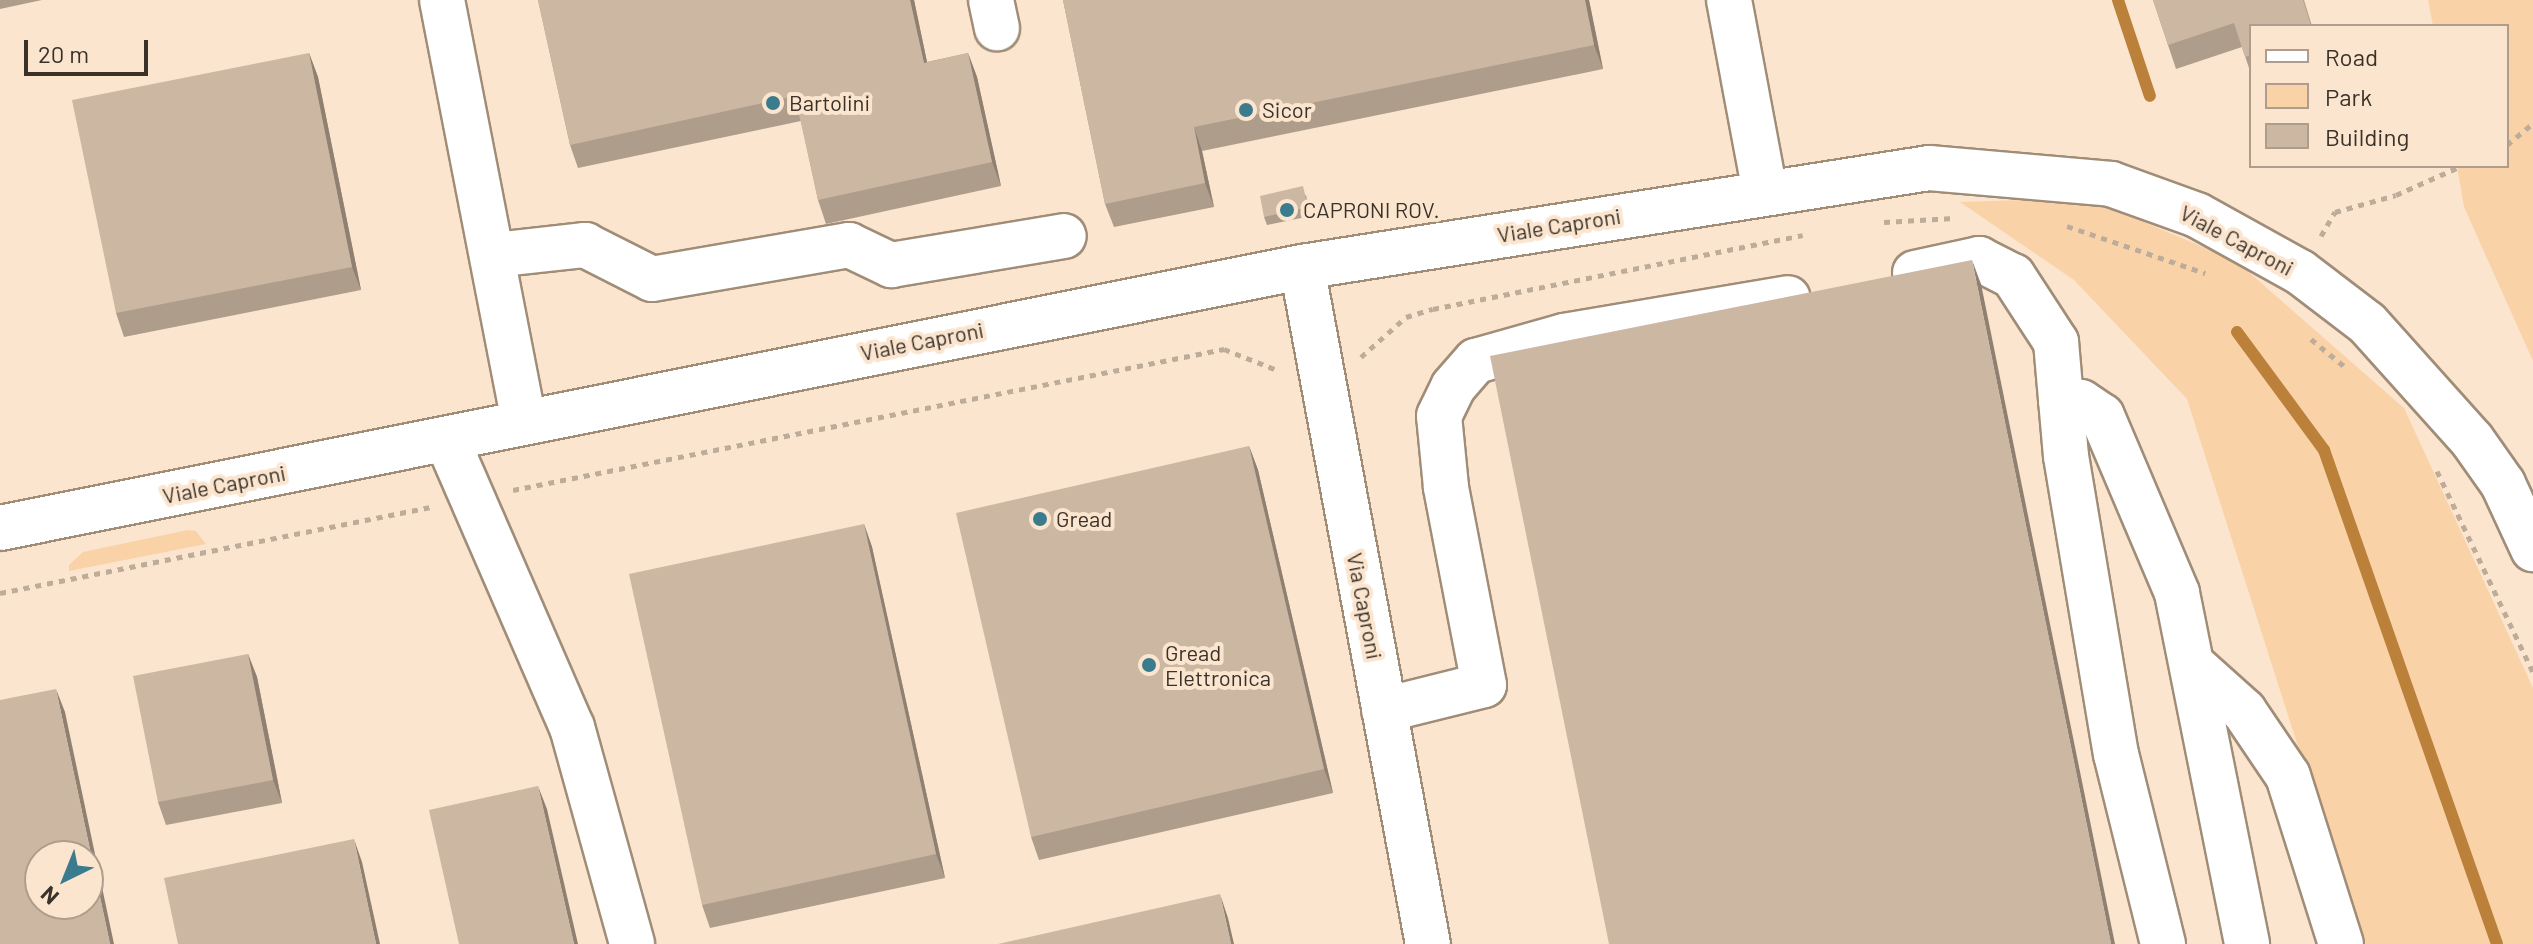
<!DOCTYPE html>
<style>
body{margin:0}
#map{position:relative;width:2533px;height:944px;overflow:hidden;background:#fbe5cf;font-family:Barlow,sans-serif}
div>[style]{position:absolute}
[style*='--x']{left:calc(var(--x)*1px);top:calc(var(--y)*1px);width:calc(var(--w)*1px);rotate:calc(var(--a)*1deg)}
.green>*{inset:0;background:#f9d2a8}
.stream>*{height:12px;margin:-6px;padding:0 6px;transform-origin:6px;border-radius:6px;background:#bb803a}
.path>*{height:5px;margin-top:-2.5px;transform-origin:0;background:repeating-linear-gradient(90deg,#bdac9a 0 6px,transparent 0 12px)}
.roads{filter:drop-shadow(2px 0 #a08d78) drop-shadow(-2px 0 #a08d78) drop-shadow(0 2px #a08d78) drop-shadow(0 -2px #a08d78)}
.minor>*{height:44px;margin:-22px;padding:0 22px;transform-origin:22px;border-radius:22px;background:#fff}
.wall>*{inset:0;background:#af9d8b}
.shaded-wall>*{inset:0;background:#8f8071}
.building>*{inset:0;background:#ccb7a2}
.dots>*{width:22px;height:22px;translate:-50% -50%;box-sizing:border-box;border:4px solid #fbe5cf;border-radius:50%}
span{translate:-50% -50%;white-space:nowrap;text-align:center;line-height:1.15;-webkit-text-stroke:8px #fbe5cf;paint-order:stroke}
.poi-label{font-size:22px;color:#3a3229}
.left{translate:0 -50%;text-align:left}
.street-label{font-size:22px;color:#3a3229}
.legend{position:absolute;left:2249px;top:24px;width:260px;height:144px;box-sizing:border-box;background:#fbe5cf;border:2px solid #ae9d8d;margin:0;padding:10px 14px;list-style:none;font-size:24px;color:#3a3229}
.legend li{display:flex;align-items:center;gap:16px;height:40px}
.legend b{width:40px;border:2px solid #ae9d8d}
.north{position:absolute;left:24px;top:840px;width:80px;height:80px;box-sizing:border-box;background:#fbe5cf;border:2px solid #ae9d8d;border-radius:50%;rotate:223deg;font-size:22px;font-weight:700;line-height:32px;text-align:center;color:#3a3229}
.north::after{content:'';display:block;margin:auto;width:28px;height:36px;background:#3a7b8d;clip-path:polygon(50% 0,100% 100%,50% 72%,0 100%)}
.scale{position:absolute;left:24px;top:40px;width:124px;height:36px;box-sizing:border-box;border:4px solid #3a3229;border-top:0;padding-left:10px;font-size:24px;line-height:28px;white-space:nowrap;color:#3a3229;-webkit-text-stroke:6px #fbe5cf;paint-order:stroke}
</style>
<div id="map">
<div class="green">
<i style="clip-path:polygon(2428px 0,2533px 0,2533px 361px,2464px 207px,2457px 166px,2507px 166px,2507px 26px,2433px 26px)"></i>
<i style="clip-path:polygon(2087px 198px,2236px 261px,2404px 408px,2533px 688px,2533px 944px,2361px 944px,2187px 399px,2074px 280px,1960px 202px)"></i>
<i style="clip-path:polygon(188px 530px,196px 531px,206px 544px,69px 571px,69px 565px,83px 552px)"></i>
</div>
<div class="stream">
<i style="--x:2118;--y:0;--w:101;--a:71.6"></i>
<i style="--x:2237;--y:332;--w:147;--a:53.6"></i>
<i style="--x:2324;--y:450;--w:523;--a:70.7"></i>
</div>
<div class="path">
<i style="--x:2507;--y:145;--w:34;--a:-40"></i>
<i style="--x:1884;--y:222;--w:70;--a:-3.3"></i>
<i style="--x:2067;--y:226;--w:146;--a:18.8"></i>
<i style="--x:2321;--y:236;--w:28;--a:-60"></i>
<i style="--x:2335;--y:212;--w:63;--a:-15.6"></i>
<i style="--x:2396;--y:195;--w:71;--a:-24"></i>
<i style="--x:2311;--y:339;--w:43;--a:39.3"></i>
<i style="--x:1361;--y:357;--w:60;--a:-41.6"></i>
<i style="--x:1406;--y:317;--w:28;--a:-17"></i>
<i style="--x:1433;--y:309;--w:377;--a:-11.3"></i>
<i style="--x:2437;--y:471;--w:223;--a:64.5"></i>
<i style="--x:513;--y:490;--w:725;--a:-11.22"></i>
<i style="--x:1224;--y:349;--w:57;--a:21.6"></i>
<i style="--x:0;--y:593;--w:438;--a:-11.3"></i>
</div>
<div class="roads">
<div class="minor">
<i style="--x:442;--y:0;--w:428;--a:79"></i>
<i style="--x:991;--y:0;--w:29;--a:78"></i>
<i style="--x:1729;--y:0;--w:195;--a:79.4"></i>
<i style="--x:494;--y:255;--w:92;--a:-6.3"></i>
<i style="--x:585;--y:245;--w:75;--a:26.9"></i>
<i style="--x:652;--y:279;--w:200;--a:-9.8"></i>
<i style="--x:849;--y:245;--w:47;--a:25.5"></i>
<i style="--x:891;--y:265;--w:175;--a:-9.5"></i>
<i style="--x:1302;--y:267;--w:689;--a:79.46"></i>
<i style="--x:1915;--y:273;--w:66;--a:-12.3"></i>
<i style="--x:1979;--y:259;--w:38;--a:27"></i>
<i style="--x:2013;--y:276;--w:79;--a:56.9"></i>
<i style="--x:2056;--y:342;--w:114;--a:85"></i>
<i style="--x:2066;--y:456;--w:302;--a:80.5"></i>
<i style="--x:2116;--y:754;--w:196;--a:76.1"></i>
<i style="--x:2061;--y:401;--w:20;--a:3"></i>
<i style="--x:2081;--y:402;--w:25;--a:34"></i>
<i style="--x:2102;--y:416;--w:192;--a:67"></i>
<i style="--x:2177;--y:593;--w:358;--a:78.7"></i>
<i style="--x:447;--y:440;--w:313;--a:66.5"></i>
<i style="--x:572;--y:727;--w:225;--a:74.5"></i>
<i style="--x:0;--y:528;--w:1328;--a:-11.34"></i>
<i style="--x:1302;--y:267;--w:635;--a:-8.97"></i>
<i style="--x:1929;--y:168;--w:183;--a:5"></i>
<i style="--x:2111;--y:184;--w:91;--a:19.8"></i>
<i style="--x:2197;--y:215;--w:118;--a:29"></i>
<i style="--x:2300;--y:272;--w:84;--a:37.3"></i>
<i style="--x:2367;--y:323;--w:157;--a:48.1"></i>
<i style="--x:2472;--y:440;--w:54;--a:54.8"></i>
<i style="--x:2503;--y:484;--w:72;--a:65.2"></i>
<i style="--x:2195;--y:667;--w:66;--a:41.9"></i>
<i style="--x:2244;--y:711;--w:78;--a:55.9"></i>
<i style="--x:2288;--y:776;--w:176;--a:72.5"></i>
<i style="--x:1384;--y:710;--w:103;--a:-14"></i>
<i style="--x:1484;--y:685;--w:202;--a:-100.9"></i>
<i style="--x:1446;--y:487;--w:71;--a:-95.6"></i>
<i style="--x:1439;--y:416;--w:32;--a:-64"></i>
<i style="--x:1453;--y:387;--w:35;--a:-49"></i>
<i style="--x:1476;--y:361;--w:91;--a:-15.9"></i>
<i style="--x:1564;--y:336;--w:227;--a:-9.6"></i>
</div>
</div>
<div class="wall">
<i style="clip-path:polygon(0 0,42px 0,0 9px)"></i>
<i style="clip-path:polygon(538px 0,914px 0,927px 62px,968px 53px,977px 77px,1001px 186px,826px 224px,818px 200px,801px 121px,578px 168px,570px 145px)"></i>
<i style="clip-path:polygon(1063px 0,1589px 0,1603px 69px,1202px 151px,1214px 207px,1114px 227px,1105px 204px)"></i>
<i style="clip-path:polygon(2153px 0,2304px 0,2312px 26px,2251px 26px,2251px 74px,2242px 47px,2176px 69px)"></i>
<i style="clip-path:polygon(309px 53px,318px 77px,361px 290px,124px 337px,116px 313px)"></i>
<i style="clip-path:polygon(1306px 195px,1311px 216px,1267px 225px,1264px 217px)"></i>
<i style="clip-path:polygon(1249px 446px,1258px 470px,1333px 793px,1039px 860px,1031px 837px)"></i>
<i style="clip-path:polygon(864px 524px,872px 547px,945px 878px,710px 928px,702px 905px)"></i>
<i style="clip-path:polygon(248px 654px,257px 677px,282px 803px,166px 825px,158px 802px)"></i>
</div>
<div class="shaded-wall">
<i style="clip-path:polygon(910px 0,914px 0,932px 86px,924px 63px)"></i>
<i style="clip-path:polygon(1585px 0,1589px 0,1603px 69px,1594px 45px)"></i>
<i style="clip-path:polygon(309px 53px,318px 77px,361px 290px,352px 267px)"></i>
<i style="clip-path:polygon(968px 53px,977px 77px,1001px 186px,992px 162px)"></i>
<i style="clip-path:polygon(1194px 127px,1202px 151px,1214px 207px,1205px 183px)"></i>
<i style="clip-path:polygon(1972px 260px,1981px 284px,2115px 944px,2111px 944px)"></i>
<i style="clip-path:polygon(1249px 446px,1258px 470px,1333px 793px,1324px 769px)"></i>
<i style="clip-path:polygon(864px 524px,872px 547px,945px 878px,936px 854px)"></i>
<i style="clip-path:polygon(248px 654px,257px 677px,282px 803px,273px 780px)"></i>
<i style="clip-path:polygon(56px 689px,65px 712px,114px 944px,110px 944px)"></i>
<i style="clip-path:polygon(538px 786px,547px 809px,578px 944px,574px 944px)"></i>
<i style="clip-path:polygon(354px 839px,362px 862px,380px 944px,376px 944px)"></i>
<i style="clip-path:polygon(1220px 894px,1228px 918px,1234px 944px,1231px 944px)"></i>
</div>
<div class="building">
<i style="clip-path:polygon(538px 0,910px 0,924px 63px,968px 53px,992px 162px,818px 200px,795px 96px,570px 145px)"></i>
<i style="clip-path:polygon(1063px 0,1585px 0,1594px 45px,1194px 127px,1205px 183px,1105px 204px)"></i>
<i style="clip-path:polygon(2153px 0,2303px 0,2311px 26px,2251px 26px,2251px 55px,2245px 57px,2234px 23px,2168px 45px)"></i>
<i style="clip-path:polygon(309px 53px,352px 267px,116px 313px,72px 100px)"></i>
<i style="clip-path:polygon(1303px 186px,1308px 207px,1264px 217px,1260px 196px)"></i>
<i style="clip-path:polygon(1972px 260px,2111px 944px,1609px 944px,1490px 356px)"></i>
<i style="clip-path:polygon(1249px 446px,1324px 769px,1031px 837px,956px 513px)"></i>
<i style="clip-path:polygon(864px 524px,936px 854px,702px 905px,629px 574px)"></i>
<i style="clip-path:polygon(248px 654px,273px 780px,158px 802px,133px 676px)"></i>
<i style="clip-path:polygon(evenodd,56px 689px,110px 944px,0 944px,0 700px,56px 689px,40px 856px,88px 856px,88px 904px,40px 904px,40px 856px)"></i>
<i style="clip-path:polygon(538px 786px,574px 944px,459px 944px,429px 810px)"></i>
<i style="clip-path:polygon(354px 839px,376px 944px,178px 944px,164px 878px)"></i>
<i style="clip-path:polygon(1220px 894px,1231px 944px,998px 944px)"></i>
</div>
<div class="dots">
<i style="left:773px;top:103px;background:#3a7b8d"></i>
<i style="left:1246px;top:110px;background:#3a7b8d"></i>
<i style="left:1287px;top:210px;background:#3a7b8d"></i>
<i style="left:1040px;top:519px;background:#3a7b8d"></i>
<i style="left:1149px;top:665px;background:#3a7b8d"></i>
</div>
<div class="poi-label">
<span class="left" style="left:789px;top:103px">Bartolini</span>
<span class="left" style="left:1262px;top:110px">Sicor</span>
<span class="left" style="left:1303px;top:210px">CAPRONI ROV.</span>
<span class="left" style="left:1056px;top:519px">Gread</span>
<span class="left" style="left:1165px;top:665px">Gread<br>Elettronica</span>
</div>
<div class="street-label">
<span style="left:1559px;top:225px;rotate:-9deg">Viale Caproni</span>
<span style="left:2237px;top:240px;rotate:28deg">Viale Caproni</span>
<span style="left:922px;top:341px;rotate:-11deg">Viale Caproni</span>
<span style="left:224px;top:484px;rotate:-11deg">Viale Caproni</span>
<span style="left:1365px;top:606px;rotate:79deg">Via Caproni</span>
</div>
<ul class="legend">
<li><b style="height:10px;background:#fff"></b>Road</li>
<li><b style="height:22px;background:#f9d2a8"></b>Park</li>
<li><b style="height:22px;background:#ccb7a2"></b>Building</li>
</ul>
<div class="north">N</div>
<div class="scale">20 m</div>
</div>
